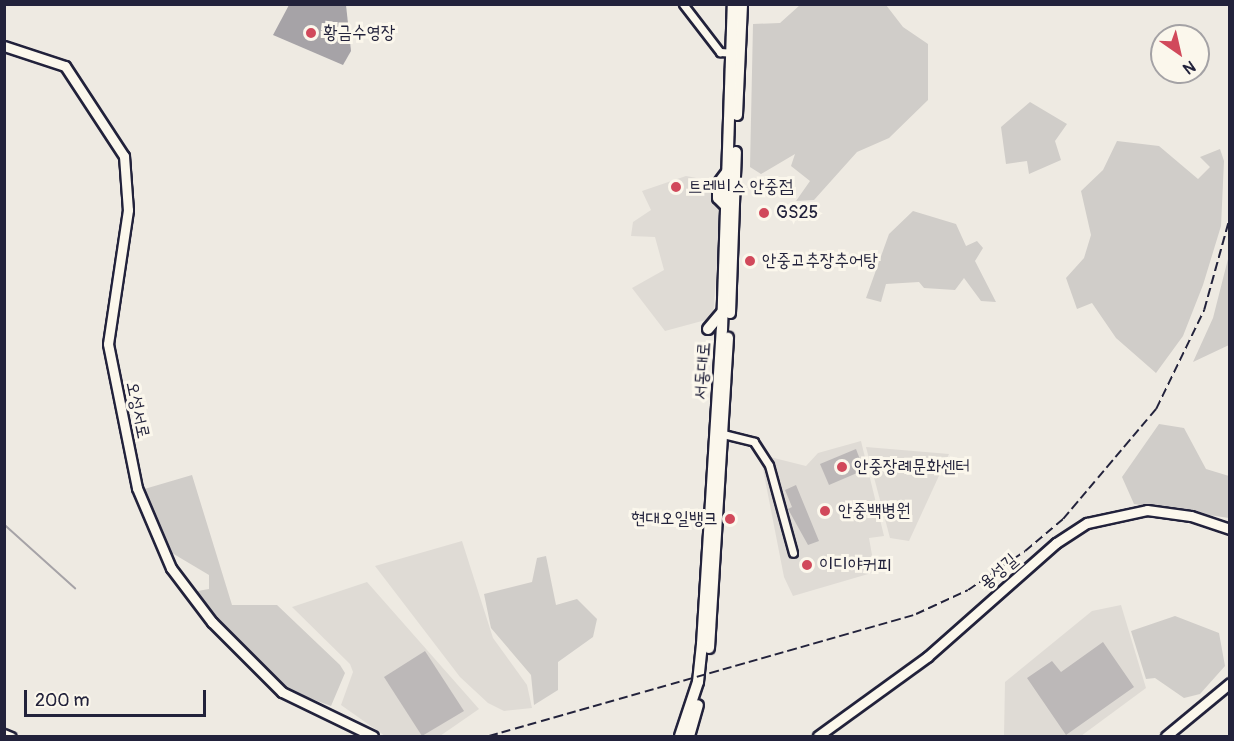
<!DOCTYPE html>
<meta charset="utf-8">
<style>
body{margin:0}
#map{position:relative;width:1234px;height:741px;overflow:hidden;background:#eeeae2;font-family:Pangolin,"Poor Story",sans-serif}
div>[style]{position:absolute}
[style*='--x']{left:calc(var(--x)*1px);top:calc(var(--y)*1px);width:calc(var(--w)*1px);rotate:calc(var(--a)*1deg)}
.built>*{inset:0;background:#dfdbd5}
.green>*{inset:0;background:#d0cdc9}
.water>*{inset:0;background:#a6a3a7}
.stream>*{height:1.5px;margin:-0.75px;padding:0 0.75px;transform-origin:0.75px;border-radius:0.75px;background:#a6a3a7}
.building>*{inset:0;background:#bcb8b8}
.roads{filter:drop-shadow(2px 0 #22223b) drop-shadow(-2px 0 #22223b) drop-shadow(0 2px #22223b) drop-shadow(0 -2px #22223b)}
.street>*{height:7px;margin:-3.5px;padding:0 3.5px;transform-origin:3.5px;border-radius:3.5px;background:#fbf7ec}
.secondary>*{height:9px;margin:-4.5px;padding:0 4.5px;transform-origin:4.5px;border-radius:4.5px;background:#fbf7ec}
.primary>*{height:10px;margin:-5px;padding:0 5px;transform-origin:5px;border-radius:5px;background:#fbf7ec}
.rail>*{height:1.5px;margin-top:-0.75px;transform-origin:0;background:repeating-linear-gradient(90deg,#22223b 0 9px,transparent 0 13.5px)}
.dots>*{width:16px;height:16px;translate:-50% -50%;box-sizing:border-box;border:3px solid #fbf7ec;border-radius:50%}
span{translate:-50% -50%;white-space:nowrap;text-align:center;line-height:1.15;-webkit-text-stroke:6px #fbf7ec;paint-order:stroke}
.poi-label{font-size:18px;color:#22223b}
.left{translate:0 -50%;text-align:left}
.right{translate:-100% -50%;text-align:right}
.street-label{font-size:18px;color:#22223b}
.frame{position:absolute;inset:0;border:6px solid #22223b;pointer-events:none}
.north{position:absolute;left:1150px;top:24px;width:60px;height:60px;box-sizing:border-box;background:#fbf7ec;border:2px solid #a4a2a5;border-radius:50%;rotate:146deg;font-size:16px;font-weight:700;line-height:24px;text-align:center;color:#22223b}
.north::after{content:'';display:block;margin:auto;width:21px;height:27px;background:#d1495b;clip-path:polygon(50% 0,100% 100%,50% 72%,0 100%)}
.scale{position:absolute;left:24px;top:690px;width:182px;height:27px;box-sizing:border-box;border:3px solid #22223b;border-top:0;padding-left:8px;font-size:18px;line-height:21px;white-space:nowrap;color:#22223b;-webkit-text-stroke:4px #fbf7ec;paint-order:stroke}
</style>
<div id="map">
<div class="built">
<i style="clip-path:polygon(686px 176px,712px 181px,722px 196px,713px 318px,665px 331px,632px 288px,664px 270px,655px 237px,631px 236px,633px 222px,651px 210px,642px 191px)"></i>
<i style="clip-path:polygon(861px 441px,884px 536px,869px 538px,875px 572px,793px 596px,784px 577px,762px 464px,766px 456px,806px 466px,818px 453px)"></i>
<i style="clip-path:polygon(866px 447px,949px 454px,909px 541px,890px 538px)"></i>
<i style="clip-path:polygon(462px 541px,493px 638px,527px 685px,532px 708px,504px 711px,488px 703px,460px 677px,375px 566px)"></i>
<i style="clip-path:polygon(367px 582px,479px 709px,440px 736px,385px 736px,341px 705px,353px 672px,350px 664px,292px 607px)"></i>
<i style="clip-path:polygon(1121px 605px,1146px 688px,1081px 736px,1004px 736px,1005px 682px,1092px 611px)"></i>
</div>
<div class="green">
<i style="clip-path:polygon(800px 5px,886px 5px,903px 27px,928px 44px,928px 100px,889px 138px,857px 152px,814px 200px,796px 201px,810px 181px,791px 166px,795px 154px,761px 174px,750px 167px,753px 24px,780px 23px)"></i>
<i style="clip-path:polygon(1030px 102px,1067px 124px,1055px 141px,1061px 160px,1029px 174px,1027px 161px,1006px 164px,1001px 127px)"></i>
<i style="clip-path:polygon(1117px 141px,1159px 146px,1198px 179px,1210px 167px,1200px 157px,1220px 149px,1224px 161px,1221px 226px,1203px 285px,1183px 336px,1156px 373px,1116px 338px,1092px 303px,1077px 309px,1066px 278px,1084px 258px,1091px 235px,1081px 191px,1103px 170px)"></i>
<i style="clip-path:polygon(913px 211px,956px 224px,966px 246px,977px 241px,983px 248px,975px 261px,996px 302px,981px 301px,964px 278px,955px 290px,924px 288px,919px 282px,886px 284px,881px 302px,866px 298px,889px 234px)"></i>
<i style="clip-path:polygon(1229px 255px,1229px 345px,1193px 362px,1213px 318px)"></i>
<i style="clip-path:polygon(1159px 424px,1184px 428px,1206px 469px,1229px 476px,1229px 518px,1134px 504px,1122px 477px)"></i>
<i style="clip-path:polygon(192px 475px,232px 605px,277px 605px,340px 665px,345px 673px,331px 706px,285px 689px,192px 592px,209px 589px,209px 575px,167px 550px,141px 490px)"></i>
<i style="clip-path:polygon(546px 556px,556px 605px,577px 599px,597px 619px,593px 637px,558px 662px,558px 690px,534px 705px,531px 675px,491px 628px,484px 594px,532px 582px,537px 558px)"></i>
<i style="clip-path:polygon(1175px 616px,1219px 633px,1225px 666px,1200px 694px,1184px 698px,1155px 678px,1146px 679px,1131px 631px)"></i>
</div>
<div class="water">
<i style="clip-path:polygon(289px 5px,346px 5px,351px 51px,343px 65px,273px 35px)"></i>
</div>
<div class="stream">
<i style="--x:4;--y:524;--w:96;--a:42"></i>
</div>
<div class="building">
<i style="clip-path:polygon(856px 449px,864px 470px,829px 485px,820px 464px)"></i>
<i style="clip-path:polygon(796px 485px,819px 541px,808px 545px,788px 509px,792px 507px,785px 490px)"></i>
<i style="clip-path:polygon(1103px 642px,1134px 687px,1066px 735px,1027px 678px,1052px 661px,1061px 672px)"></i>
<i style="clip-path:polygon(425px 651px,464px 711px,422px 736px,384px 677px)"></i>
</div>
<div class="roads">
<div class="street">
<i style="--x:683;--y:4;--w:61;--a:52.4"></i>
<i style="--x:720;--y:52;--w:15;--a:4"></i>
<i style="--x:719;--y:433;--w:36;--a:14"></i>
<i style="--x:754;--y:442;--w:27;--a:57"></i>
<i style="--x:769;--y:465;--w:91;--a:74.7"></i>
<i style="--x:4;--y:733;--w:8;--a:23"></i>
</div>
<div class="secondary">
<i style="--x:4;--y:46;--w:64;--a:18.2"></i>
<i style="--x:65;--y:66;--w:108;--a:56.8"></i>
<i style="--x:124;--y:156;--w:54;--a:85.8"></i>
<i style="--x:128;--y:210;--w:135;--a:98.5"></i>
<i style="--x:108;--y:344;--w:147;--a:78.6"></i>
<i style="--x:137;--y:488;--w:87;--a:67"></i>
<i style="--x:171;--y:568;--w:68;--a:52.8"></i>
<i style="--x:212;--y:622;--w:99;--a:45"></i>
<i style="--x:282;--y:692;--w:101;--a:25.8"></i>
<i style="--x:818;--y:736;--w:135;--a:-35.9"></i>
<i style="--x:927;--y:657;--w:172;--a:-41.5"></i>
<i style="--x:1056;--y:543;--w:37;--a:-33"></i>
<i style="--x:1087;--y:523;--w:61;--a:-12.2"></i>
<i style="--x:1147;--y:510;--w:44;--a:7.8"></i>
<i style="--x:1191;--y:516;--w:41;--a:18.4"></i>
<i style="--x:1166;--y:736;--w:83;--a:-39.6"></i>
</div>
<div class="primary">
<i style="--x:737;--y:115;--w:111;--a:-87.4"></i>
<i style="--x:726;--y:206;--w:11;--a:-135"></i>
<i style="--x:718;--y:198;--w:14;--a:-90"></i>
<i style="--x:718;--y:184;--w:15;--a:-53"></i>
<i style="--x:730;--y:313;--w:161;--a:-87.9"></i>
<i style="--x:708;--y:329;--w:23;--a:-50"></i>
<i style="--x:709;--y:648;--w:311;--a:-86.5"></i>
<i style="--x:680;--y:736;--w:57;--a:-71.6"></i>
<i style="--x:698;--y:682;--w:38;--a:-84"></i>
<i style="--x:702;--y:644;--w:315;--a:-86.4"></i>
<i style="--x:722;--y:330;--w:326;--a:-88.1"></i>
<i style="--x:689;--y:736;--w:32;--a:-74"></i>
</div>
</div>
<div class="rail">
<i style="--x:1229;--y:4;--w:2;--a:63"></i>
<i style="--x:489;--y:736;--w:444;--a:-15.9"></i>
<i style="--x:916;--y:614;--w:57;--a:-24.8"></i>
<i style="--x:968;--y:590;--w:69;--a:-34.4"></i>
<i style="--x:1025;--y:551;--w:50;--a:-40.1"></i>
<i style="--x:1063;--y:519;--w:144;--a:-49.8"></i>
<i style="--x:1156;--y:409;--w:110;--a:-64.1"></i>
<i style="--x:1204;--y:310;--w:98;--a:-74.5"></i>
</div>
<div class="dots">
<i style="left:311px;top:33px;background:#d1495b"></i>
<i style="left:676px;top:187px;background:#d1495b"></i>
<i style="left:764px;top:213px;background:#d1495b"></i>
<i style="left:750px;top:261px;background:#d1495b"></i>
<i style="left:842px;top:467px;background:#d1495b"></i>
<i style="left:825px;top:511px;background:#d1495b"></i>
<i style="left:730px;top:519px;background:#d1495b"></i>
<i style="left:807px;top:565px;background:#d1495b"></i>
</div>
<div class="poi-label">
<span class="left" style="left:323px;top:33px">황금수영장</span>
<span class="left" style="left:688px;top:187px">트레비스 안중점</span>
<span class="left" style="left:776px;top:213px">GS25</span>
<span class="left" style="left:762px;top:261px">안중고추장추어탕</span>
<span class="left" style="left:854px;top:467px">안중장례문화센터</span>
<span class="left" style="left:838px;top:511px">안중백병원</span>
<span class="right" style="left:718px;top:519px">현대오일뱅크</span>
<span class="left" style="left:819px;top:565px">이디야커피</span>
</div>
<div class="street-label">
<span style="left:703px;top:371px;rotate:-86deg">서동대로</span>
<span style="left:137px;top:410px;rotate:78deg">오성서로</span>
<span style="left:999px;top:572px;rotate:-41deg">용성길</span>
</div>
<div class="frame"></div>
<div class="north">N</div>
<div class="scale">200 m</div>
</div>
